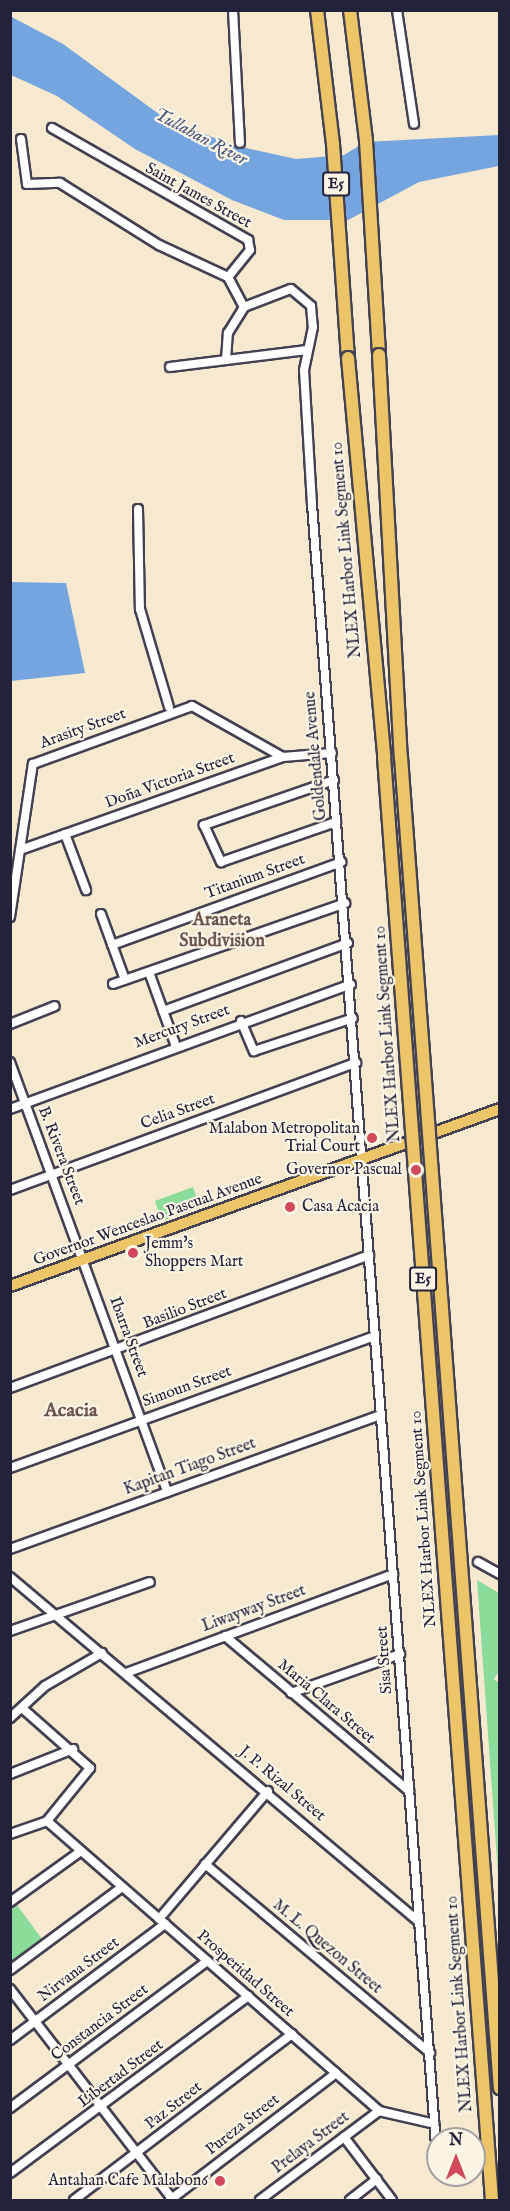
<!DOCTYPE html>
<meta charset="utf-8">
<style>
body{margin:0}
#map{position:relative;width:510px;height:2211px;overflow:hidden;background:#f6e9d0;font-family:"IM FELL English",serif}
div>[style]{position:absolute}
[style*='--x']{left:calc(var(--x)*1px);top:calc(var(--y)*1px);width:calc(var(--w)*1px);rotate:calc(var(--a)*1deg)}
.green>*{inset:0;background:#8bdb9a}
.water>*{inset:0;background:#75a5df}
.roads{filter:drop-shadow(2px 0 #424051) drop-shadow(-2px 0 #424051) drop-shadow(0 2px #424051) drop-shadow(0 -2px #424051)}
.minor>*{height:8px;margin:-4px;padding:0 4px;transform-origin:4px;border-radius:4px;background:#fff}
.major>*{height:10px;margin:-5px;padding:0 5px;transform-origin:5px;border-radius:5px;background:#edc569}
.highway>*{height:12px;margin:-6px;padding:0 6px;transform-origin:6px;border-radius:6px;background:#edc569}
.rail>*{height:2px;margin:-1px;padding:0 1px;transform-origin:1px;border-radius:1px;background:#22223b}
.bridges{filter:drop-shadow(2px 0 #424051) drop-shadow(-2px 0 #424051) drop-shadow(0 2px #424051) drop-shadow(0 -2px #424051)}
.highway-bridge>*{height:12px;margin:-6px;padding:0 6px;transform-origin:6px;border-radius:6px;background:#edc569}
.dots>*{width:16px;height:16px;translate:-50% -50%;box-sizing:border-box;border:3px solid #fcf5e5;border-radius:50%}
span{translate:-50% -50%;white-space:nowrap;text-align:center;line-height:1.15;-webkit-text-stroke:4.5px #fcf5e5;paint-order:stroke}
.shield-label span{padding:2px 4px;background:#fcf5e5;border:2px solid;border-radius:4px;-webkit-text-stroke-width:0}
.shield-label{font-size:15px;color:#22223b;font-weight:700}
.street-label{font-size:16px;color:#22223b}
.poi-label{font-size:16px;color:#22223b}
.right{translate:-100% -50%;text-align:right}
.left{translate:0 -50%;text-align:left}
.water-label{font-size:18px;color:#43567d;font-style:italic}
.neighbourhood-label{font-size:18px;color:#6b5350;font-weight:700}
.quarter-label{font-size:20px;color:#6b5350;font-weight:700}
.frame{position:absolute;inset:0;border:12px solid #22223b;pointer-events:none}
.north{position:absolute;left:426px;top:2127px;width:60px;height:60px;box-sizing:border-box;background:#fcf5e5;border:2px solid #a5a1a1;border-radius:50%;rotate:0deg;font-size:16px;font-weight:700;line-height:24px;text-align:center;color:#22223b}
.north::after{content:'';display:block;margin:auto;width:21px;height:27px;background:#d1495b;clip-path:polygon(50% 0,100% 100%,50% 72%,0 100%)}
</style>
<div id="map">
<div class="green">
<i style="clip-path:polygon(193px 1187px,200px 1207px,162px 1221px,155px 1201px)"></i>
<i style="clip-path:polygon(477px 1580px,499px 1593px,499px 1671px,494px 1679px,500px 1684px,499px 1888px)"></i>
<i style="clip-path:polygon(14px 1901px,45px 1943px,11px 1969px,11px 1904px)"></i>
</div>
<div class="water">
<i style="clip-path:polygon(10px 16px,63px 44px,163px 117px,232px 145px,296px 159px,344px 155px,365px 142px,499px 135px,499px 166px,419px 182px,348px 220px,284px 220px,232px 200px,135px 149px,57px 96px,11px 75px)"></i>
<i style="clip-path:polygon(11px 582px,66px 583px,85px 673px,11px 681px)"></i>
</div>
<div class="roads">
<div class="minor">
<i style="--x:233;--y:10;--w:133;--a:87"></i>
<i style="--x:397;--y:10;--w:115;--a:81.5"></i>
<i style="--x:52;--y:128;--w:226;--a:29.7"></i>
<i style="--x:248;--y:240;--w:10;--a:79"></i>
<i style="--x:250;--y:250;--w:35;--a:129"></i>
<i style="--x:228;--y:277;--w:34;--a:62"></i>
<i style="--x:244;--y:307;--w:50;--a:-21"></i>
<i style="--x:291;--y:289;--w:26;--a:40"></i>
<i style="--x:311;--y:306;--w:21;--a:85"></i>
<i style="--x:313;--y:327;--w:44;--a:101.8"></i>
<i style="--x:304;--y:370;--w:134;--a:86.6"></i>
<i style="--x:312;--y:504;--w:1660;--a:85.68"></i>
<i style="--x:21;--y:139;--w:45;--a:82.4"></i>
<i style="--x:27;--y:184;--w:33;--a:-2"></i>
<i style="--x:60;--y:183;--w:117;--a:32.1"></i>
<i style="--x:159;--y:245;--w:76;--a:24.9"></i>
<i style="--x:226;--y:360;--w:27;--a:-86"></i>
<i style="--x:228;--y:333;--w:31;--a:-58"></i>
<i style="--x:170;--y:367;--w:138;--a:-7.1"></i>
<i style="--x:138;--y:509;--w:100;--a:88.9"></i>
<i style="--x:140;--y:609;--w:102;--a:73.5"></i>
<i style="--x:334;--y:780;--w:138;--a:160.9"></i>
<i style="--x:204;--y:825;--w:41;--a:65.3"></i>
<i style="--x:221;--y:862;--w:122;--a:-19.2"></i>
<i style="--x:65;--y:834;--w:60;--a:69.4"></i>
<i style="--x:20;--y:850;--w:279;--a:-19.5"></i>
<i style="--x:283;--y:757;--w:49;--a:-4.7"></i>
<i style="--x:101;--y:914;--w:70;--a:70"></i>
<i style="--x:10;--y:917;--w:155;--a:-81.5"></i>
<i style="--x:33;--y:764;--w:169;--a:-20"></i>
<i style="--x:192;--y:706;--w:104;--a:29.3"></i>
<i style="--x:112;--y:945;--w:244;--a:-19.9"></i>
<i style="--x:149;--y:972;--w:77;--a:70.1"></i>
<i style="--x:113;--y:984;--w:246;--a:-19.2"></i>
<i style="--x:163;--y:1011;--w:197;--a:-20.2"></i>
<i style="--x:241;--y:1021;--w:33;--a:67"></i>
<i style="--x:254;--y:1051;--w:104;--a:-18.4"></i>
<i style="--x:10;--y:1024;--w:48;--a:-21.8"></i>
<i style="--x:10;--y:1062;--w:458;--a:69.9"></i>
<i style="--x:10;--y:1109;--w:363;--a:-20.1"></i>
<i style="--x:10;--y:1190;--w:369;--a:-20.2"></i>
<i style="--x:10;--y:1388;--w:383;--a:-20.3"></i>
<i style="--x:10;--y:1468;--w:388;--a:-19.9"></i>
<i style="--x:10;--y:1549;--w:394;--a:-19.9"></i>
<i style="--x:478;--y:1562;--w:25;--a:29"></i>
<i style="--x:10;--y:1577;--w:534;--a:40.14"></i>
<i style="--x:10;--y:1631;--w:148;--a:-19.3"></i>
<i style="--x:225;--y:1636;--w:241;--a:40.1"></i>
<i style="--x:126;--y:1673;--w:285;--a:-20.3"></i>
<i style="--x:291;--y:1693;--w:116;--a:-19.7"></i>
<i style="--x:10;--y:1718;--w:47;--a:-42.4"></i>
<i style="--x:45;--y:1686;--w:66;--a:-30.1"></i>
<i style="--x:10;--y:1774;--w:68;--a:-21.6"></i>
<i style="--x:47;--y:1821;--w:441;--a:41.1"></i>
<i style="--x:379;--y:2111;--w:57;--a:13.1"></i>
<i style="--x:10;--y:1834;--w:39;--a:-19"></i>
<i style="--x:47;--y:1821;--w:68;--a:-50.9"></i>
<i style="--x:90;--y:1768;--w:91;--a:-138.6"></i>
<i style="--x:205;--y:1864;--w:294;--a:40"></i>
<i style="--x:10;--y:1902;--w:87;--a:-35.7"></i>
<i style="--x:159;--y:1919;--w:168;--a:-49.6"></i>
<i style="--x:10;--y:1970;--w:139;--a:-36.5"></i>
<i style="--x:10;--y:1989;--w:267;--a:52.3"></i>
<i style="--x:10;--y:2040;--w:194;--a:-36.8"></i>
<i style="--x:10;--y:2108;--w:246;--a:-36.7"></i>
<i style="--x:344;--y:2137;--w:79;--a:52.7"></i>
<i style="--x:10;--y:2173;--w:297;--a:-36.6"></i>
<i style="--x:74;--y:2200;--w:274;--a:-37.3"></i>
<i style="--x:170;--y:2200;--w:209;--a:-37.4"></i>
<i style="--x:260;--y:2200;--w:149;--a:-36.8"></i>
<i style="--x:350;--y:2200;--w:34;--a:-38"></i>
</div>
<div class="major">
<i style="--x:10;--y:1286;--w:521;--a:-19.86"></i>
</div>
<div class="highway">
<i style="--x:317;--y:10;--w:135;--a:83.2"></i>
<i style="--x:333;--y:144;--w:215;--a:86"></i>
<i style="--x:350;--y:10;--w:132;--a:83"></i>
<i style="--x:366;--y:141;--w:214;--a:86.5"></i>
</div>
</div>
<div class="rail">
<i style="--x:416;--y:1170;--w:1033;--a:85.84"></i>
</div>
<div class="bridges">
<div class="highway-bridge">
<i style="--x:379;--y:355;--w:403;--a:86.9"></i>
<i style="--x:401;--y:757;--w:1335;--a:85.75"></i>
<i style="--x:348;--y:358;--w:401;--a:84.8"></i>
<i style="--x:384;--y:757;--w:1447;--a:85.72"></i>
</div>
</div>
<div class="dots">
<i style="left:372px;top:1138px;background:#d1495b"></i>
<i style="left:416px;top:1170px;background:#d1495b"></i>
<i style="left:290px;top:1207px;background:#d1495b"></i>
<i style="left:133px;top:1253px;background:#d1495b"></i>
<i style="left:220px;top:2181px;background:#d1495b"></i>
</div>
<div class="shield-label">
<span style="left:336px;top:184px">E5</span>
<span style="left:423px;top:1279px">E5</span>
</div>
<div class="street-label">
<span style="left:198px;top:196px;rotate:29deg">Saint James Street</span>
<span style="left:347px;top:550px;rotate:-95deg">NLEX Harbor Link Segment 10</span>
<span style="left:83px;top:729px;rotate:-20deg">Arasity Street</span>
<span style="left:316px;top:756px;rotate:-95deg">Goldendale Avenue</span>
<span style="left:170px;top:781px;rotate:-20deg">Doña Victoria Street</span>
<span style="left:255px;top:877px;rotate:-20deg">Titanium Street</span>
<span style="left:182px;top:1027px;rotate:-20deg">Mercury Street</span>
<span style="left:388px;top:1034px;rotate:-94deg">NLEX Harbor Link Segment 10</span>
<span style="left:178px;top:1112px;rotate:-20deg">Celia Street</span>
<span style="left:61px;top:1156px;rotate:69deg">B. Rivera Street</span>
<span style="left:148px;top:1220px;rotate:-20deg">Governor Wenceslao Pascual Avenue</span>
<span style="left:185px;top:1309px;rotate:-21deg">Basilio Street</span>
<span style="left:128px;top:1337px;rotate:70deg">Ibarra Street</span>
<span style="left:187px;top:1387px;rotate:-20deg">Simoun Street</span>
<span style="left:190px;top:1467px;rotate:-20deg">Kapitan Tiago Street</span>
<span style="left:424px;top:1519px;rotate:-94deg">NLEX Harbor Link Segment 10</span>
<span style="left:254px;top:1609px;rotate:-20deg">Liwayway Street</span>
<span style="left:385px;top:1660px;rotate:-94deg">Sisa Street</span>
<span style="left:326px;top:1702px;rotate:40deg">Maria Clara Street</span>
<span style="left:282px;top:1784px;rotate:40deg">J. P. Rizal Street</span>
<span style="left:327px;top:1947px;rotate:40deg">M. L. Quezon Street</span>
<span style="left:79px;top:1970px;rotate:-37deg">Nirvana Street</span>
<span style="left:245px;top:1974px;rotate:41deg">Prosperidad Street</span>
<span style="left:460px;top:2004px;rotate:-94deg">NLEX Harbor Link Segment 10</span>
<span style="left:100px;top:2023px;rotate:-37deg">Constancia Street</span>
<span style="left:121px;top:2074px;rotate:-37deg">Libertad Street</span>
<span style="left:174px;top:2106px;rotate:-38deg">Paz Street</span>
<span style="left:243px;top:2125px;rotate:-38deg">Pureza Street</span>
<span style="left:311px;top:2143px;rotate:-37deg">Prelaya Street</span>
</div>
<div class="poi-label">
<span class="right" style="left:360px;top:1138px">Malabon Metropolitan<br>Trial Court</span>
<span class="right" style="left:402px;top:1170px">Governor Pascual</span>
<span class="left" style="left:302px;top:1207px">Casa Acacia</span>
<span class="left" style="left:145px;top:1253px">Jemm's<br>Shoppers Mart</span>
<span class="right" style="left:208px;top:2181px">Antahan Cafe Malabon6</span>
</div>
<div class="water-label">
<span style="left:200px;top:138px;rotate:28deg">Tullahan River</span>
</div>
<div class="neighbourhood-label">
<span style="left:222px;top:932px">Araneta<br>Subdivision</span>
</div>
<div class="quarter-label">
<span style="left:71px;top:1410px">Acacia</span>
</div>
<div class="frame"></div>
<div class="north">N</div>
</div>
